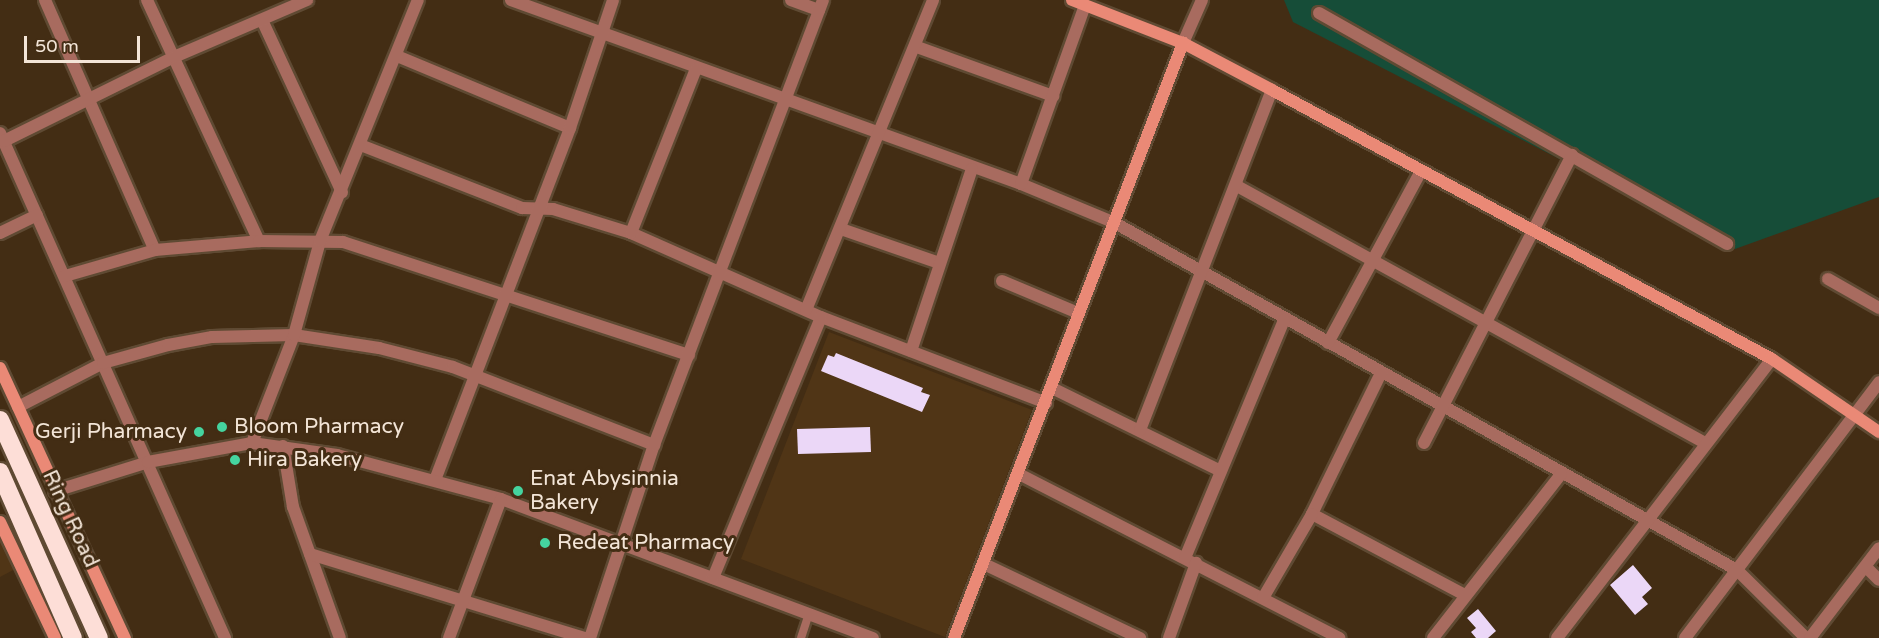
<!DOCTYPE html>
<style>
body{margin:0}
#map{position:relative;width:1879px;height:638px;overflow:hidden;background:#432d14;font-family:"Varela Round",sans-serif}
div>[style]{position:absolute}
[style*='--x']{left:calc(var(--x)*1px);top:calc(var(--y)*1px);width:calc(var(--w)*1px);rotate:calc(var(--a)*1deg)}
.built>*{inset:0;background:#503516}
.green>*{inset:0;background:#164d38}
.building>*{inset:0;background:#ebd7f7}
.roads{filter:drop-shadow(2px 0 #5f4a33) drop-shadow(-2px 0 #5f4a33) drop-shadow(0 2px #5f4a33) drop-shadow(0 -2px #5f4a33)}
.lane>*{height:8px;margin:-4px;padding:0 4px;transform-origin:4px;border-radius:4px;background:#a86b5f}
.street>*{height:12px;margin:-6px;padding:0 6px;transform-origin:6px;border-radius:6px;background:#a86b5f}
.secondary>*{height:12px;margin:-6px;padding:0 6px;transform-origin:6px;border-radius:6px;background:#ea8976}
.highway>*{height:18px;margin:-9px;padding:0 9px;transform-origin:9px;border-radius:9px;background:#fdded7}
.dots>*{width:16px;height:16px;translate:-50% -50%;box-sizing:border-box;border:3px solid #432d14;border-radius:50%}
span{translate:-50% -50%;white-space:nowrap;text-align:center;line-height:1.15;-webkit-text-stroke:6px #432d14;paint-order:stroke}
.poi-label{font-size:21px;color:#f3e5d7}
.left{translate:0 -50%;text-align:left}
.right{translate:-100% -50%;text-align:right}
.street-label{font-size:21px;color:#f3e5d7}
.scale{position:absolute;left:24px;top:36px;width:116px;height:27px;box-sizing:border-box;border:3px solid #f3e5d7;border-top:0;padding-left:8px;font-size:18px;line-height:21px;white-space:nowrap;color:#f3e5d7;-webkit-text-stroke:4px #432d14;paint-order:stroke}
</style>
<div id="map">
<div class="built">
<i style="clip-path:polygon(829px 332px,1032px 410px,945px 637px,741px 559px)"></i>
<i style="clip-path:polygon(0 535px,17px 568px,0 577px)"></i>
</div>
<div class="green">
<i style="clip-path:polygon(1284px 0,1879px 0,1879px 197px,1735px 249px,1293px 22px)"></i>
</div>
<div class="building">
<i style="clip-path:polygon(836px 353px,923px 388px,921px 392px,930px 395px,922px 412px,821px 371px,828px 355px,834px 357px)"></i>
<i style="clip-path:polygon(870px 427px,871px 452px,798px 454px,797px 429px)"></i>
<i style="clip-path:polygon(1633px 565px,1652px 588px,1642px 597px,1648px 604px,1635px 615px,1610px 585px)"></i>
<i style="clip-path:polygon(1478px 609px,1496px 631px,1488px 638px,1476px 638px,1471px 632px,1476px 628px,1467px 618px)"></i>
</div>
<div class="roads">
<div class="lane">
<i style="--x:801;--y:638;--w:25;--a:-72"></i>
</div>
<div class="street">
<i style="--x:45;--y:0;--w:273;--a:66.3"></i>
<i style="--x:147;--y:0;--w:266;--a:65.1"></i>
<i style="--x:511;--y:0;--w:542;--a:19.84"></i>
<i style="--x:1021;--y:184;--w:102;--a:22.5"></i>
<i style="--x:1115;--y:223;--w:712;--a:29.16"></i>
<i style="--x:1737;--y:570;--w:97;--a:44.6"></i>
<i style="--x:791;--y:0;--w:30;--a:20"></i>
<i style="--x:1319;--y:13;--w:469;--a:29.5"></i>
<i style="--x:262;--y:20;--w:190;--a:65.1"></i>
<i style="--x:1183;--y:43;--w:47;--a:-66.2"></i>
<i style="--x:917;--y:47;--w:145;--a:19.8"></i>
<i style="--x:397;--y:56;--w:187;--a:22.6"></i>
<i style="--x:0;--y:133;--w:553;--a:65.98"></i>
<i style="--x:4;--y:141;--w:190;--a:-26.3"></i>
<i style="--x:174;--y:57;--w:145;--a:-23.2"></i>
<i style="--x:363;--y:146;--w:171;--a:21.3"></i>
<i style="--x:522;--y:208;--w:31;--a:2"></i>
<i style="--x:553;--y:209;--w:82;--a:17.1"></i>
<i style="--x:631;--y:233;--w:208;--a:23.9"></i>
<i style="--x:821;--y:317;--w:241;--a:20.9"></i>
<i style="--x:1021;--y:184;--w:190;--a:-70.3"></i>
<i style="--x:1237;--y:186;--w:534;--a:28.77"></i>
<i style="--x:841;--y:229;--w:104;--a:19.1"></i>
<i style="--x:0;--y:233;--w:41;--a:-25.9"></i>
<i style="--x:631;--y:233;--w:176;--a:-68.4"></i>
<i style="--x:65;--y:276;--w:94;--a:-16.1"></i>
<i style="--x:155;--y:250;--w:104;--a:-4.9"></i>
<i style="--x:259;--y:241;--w:84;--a:0.7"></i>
<i style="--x:343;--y:242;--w:364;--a:18.1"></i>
<i style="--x:1828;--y:279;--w:59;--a:29.6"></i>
<i style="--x:1002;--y:281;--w:82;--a:22.8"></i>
<i style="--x:806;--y:310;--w:335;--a:-67.7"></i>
<i style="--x:1328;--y:343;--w:196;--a:-61.6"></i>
<i style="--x:911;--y:351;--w:192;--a:-71.5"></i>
<i style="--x:1381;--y:373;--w:157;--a:116.1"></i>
<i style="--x:1312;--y:514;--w:173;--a:27.9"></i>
<i style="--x:1052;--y:388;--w:188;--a:26.2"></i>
<i style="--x:18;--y:407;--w:96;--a:-27.4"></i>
<i style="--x:103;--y:363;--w:67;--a:-15.5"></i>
<i style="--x:168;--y:345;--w:45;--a:-10.3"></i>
<i style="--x:212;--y:337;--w:82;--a:-1.4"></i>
<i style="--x:294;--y:335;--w:86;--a:8.7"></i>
<i style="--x:379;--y:348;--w:76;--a:14.4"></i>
<i style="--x:453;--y:367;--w:216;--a:21.2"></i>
<i style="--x:1140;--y:430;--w:365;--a:-68.8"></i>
<i style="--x:252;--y:443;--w:116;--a:-68.7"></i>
<i style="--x:294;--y:335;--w:98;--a:-74.5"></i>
<i style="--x:320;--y:241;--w:260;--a:-67.9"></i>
<i style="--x:1424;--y:443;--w:324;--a:-62.8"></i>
<i style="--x:283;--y:446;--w:62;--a:80.7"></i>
<i style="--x:293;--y:507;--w:139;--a:70.3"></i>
<i style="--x:1019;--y:474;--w:360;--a:27.1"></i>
<i style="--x:435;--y:480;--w:377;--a:-69"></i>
<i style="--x:570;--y:128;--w:135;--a:-71.4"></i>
<i style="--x:55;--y:491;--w:97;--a:-17.3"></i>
<i style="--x:148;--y:462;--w:106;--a:-10.4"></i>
<i style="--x:252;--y:443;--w:86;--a:8"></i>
<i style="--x:337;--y:455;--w:170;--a:15"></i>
<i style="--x:501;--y:499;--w:397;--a:20.5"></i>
<i style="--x:310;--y:554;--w:288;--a:17"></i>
<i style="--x:1185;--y:558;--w:258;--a:-67.4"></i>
<i style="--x:984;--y:564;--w:173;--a:25.4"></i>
<i style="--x:1866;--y:567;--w:18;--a:45"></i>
<i style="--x:713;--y:578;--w:282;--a:-67.5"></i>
<i style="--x:1263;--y:598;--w:97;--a:-59.7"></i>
<i style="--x:449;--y:638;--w:148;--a:-69.5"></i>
<i style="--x:590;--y:638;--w:203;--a:-71.7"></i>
<i style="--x:654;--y:445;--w:476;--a:-69.2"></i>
<i style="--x:1169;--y:638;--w:80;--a:-70.2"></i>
<i style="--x:1433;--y:638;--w:208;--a:-52"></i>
<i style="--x:1557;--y:638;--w:352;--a:-52.4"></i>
<i style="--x:1685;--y:638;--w:321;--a:-52.8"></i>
<i style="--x:1810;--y:638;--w:113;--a:-52.5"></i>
</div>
<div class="secondary">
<i style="--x:1072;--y:0;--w:119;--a:21.2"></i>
<i style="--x:1183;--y:43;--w:101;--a:27.8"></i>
<i style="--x:1272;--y:90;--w:568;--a:28.28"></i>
<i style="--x:1772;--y:359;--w:130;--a:34.3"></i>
<i style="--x:0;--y:368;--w:298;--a:65.2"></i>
<i style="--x:0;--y:522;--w:128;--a:64.6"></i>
<i style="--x:954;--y:638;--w:638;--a:-68.95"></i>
</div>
<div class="highway">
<i style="--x:0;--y:420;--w:239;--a:65.6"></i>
<i style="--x:0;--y:472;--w:181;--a:66.3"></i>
</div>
</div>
<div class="dots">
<i style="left:222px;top:427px;background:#45d49f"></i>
<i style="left:199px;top:432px;background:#45d49f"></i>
<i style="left:235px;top:460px;background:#45d49f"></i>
<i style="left:518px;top:491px;background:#45d49f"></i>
<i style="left:545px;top:543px;background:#45d49f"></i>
</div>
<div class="poi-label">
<span class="left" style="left:234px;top:427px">Bloom Pharmacy</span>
<span class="right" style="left:187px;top:432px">Gerji Pharmacy</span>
<span class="left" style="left:247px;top:460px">Hira Bakery</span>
<span class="left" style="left:530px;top:491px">Enat Abysinnia<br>Bakery</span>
<span class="left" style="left:557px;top:543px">Redeat Pharmacy</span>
</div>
<div class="street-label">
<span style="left:70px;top:519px;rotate:65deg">Ring Road</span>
</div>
<div class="scale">50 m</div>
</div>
